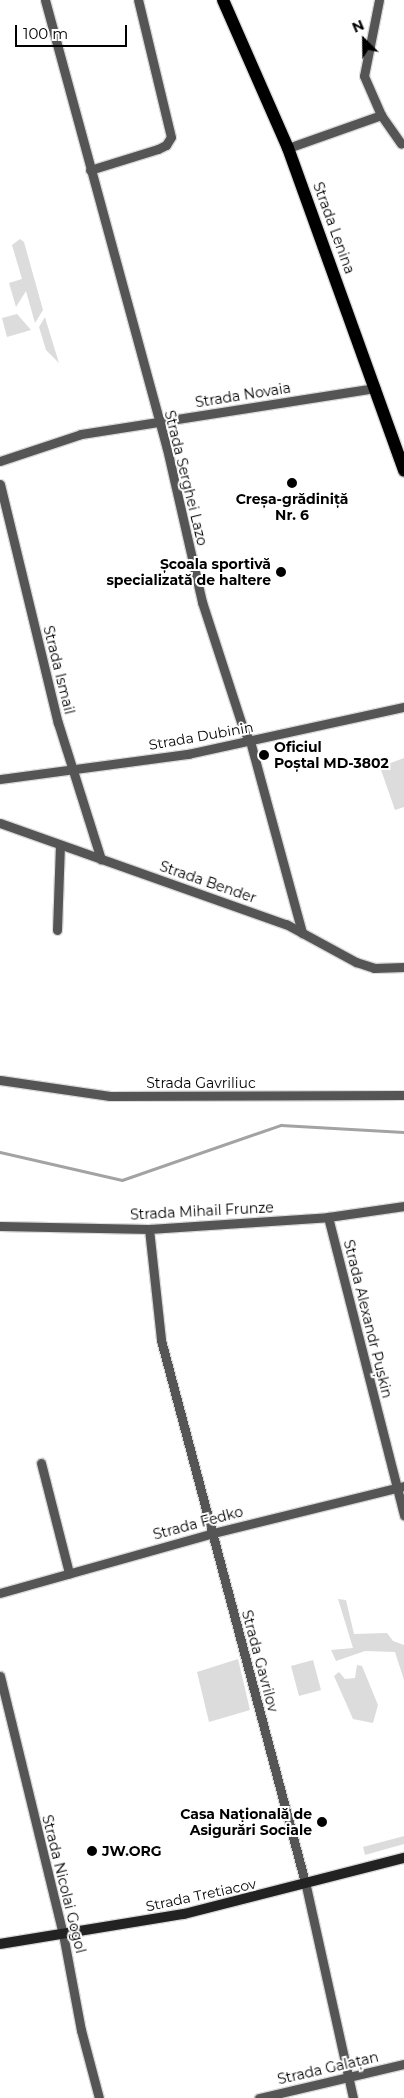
<!DOCTYPE html>
<meta charset="utf-8">
<style>
body{margin:0}
#map{position:relative;width:404px;height:2098px;overflow:hidden;background:#fff;font-family:Montserrat,sans-serif}
div>[style]{position:absolute}
[style*='--x']{left:calc(var(--x)*1px);top:calc(var(--y)*1px);width:calc(var(--w)*1px);rotate:calc(var(--a)*1deg)}
.green>*{inset:0;background:#dcdcdc}
.stream>*{height:2.5px;margin:-1.25px;padding:0 1.25px;transform-origin:1.25px;border-radius:1.25px;background:#a3a3a3}
.roads{filter:drop-shadow(1px 0 #dbdbdb) drop-shadow(-1px 0 #dbdbdb) drop-shadow(0 1px #dbdbdb) drop-shadow(0 -1px #dbdbdb)}
.street>*{height:9px;margin:-4.5px;padding:0 4.5px;transform-origin:4.5px;border-radius:4.5px;background:#555}
.secondary>*{height:10px;margin:-5px;padding:0 5px;transform-origin:5px;border-radius:5px;background:#222}
.primary>*{height:12px;margin:-6px;padding:0 6px;transform-origin:6px;border-radius:6px;background:#000}
.dots>*{width:14px;height:14px;translate:-50% -50%;box-sizing:border-box;border:2px solid #fff;border-radius:50%}
span{translate:-50% -50%;white-space:nowrap;text-align:center;line-height:1.15;-webkit-text-stroke:4px #fff;paint-order:stroke}
.street-label{font-size:14px;color:#000}
.poi-label{font-size:14px;color:#000;font-weight:700}
.right{translate:-100% -50%;text-align:right}
.left{translate:0 -50%;text-align:left}
.north{position:absolute;left:339px;top:15px;width:50px;height:50px;-webkit-text-stroke:4px #fff;paint-order:stroke;rotate:337deg;font-size:14px;font-weight:700;line-height:20px;text-align:center;color:#000}
.north::after{content:'';display:block;margin:auto;width:18px;height:22px;background:#000;clip-path:polygon(50% 0,100% 100%,50% 72%,0 100%)}
.scale{position:absolute;left:15px;top:25px;width:112px;height:22px;box-sizing:border-box;border:2px solid #000;border-top:0;padding-left:6px;font-size:15px;line-height:18px;white-space:nowrap;color:#000;-webkit-text-stroke:4px #fff;paint-order:stroke}
</style>
<div id="map">
<div class="green">
<i style="clip-path:polygon(20px 239px,24px 242px,43px 310px,35px 323px,26px 291px,16px 307px,9px 283px,22px 279px,12px 245px)"></i>
<i style="clip-path:polygon(17px 314px,31px 330px,7px 337px,2px 318px)"></i>
<i style="clip-path:polygon(45px 317px,47px 324px,59px 363px,46px 350px,39px 327px)"></i>
<i style="clip-path:polygon(404px 758px,404px 807px,395px 810px,380px 767px)"></i>
<i style="clip-path:polygon(338px 1599px,346px 1600px,354px 1634px,387px 1633px,393px 1641px,404px 1645px,404px 1680px,395px 1652px,365px 1651px,336px 1661px,331px 1650px,353px 1648px)"></i>
<i style="clip-path:polygon(238px 1659px,250px 1710px,209px 1722px,197px 1672px)"></i>
<i style="clip-path:polygon(313px 1660px,321px 1690px,299px 1696px,291px 1666px)"></i>
<i style="clip-path:polygon(357px 1665px,362px 1666px,378px 1705px,373px 1723px,353px 1719px,334px 1676px,339px 1672px,345px 1679px,355px 1678px)"></i>
<i style="clip-path:polygon(404px 1836px,404px 1844px,365px 1855px,363px 1847px)"></i>
</div>
<div class="stream">
<i style="--x:0;--y:1152;--w:125;--a:12.9"></i>
<i style="--x:122;--y:1180;--w:168;--a:-19.1"></i>
<i style="--x:281;--y:1125;--w:123;--a:3.3"></i>
</div>
<div class="roads">
<div class="street">
<i style="--x:45;--y:0;--w:465;--a:74.8"></i>
<i style="--x:167;--y:449;--w:157;--a:77.1"></i>
<i style="--x:202;--y:602;--w:136;--a:72"></i>
<i style="--x:244;--y:731;--w:12;--a:59"></i>
<i style="--x:250;--y:741;--w:199;--a:74.8"></i>
<i style="--x:379;--y:0;--w:77;--a:101.2"></i>
<i style="--x:364;--y:76;--w:43;--a:66.4"></i>
<i style="--x:381;--y:115;--w:35;--a:55"></i>
<i style="--x:288;--y:148;--w:99;--a:-19.5"></i>
<i style="--x:90;--y:170;--w:71;--a:-17.2"></i>
<i style="--x:158;--y:149;--w:9;--a:-27"></i>
<i style="--x:166;--y:145;--w:9;--a:-58"></i>
<i style="--x:171;--y:137;--w:141;--a:-103.5"></i>
<i style="--x:0;--y:461;--w:85;--a:-18.4"></i>
<i style="--x:81;--y:434;--w:298;--a:-8.9"></i>
<i style="--x:0;--y:484;--w:246;--a:76.4"></i>
<i style="--x:58;--y:723;--w:143;--a:72.5"></i>
<i style="--x:0;--y:779;--w:190;--a:-7.6"></i>
<i style="--x:188;--y:754;--w:221;--a:-12.3"></i>
<i style="--x:0;--y:823;--w:303;--a:19.5"></i>
<i style="--x:286;--y:924;--w:80;--a:28.5"></i>
<i style="--x:356;--y:962;--w:19;--a:18"></i>
<i style="--x:374;--y:968;--w:30;--a:-2"></i>
<i style="--x:57;--y:930;--w:84;--a:-88"></i>
<i style="--x:0;--y:1080;--w:111;--a:8.3"></i>
<i style="--x:110;--y:1096;--w:294;--a:-0.2"></i>
<i style="--x:328;--y:1217;--w:308;--a:75.7"></i>
<i style="--x:0;--y:1226;--w:149;--a:1.2"></i>
<i style="--x:149;--y:1229;--w:179;--a:-3.8"></i>
<i style="--x:328;--y:1217;--w:77;--a:-8.2"></i>
<i style="--x:149;--y:1229;--w:112;--a:83.8"></i>
<i style="--x:161;--y:1340;--w:565;--a:75.13"></i>
<i style="--x:306;--y:1886;--w:217;--a:77.5"></i>
<i style="--x:41;--y:1463;--w:114;--a:75.7"></i>
<i style="--x:0;--y:1593;--w:221;--a:-15.7"></i>
<i style="--x:213;--y:1533;--w:197;--a:-13.8"></i>
<i style="--x:0;--y:1676;--w:266;--a:76.3"></i>
<i style="--x:63;--y:1934;--w:98;--a:79.4"></i>
<i style="--x:81;--y:2030;--w:70;--a:75.2"></i>
<i style="--x:259;--y:2098;--w:149;--a:-13.2"></i>
</div>
<div class="secondary">
<i style="--x:0;--y:1944;--w:186;--a:-9.3"></i>
<i style="--x:184;--y:1914;--w:227;--a:-14.3"></i>
</div>
<div class="primary">
<i style="--x:223;--y:0;--w:162;--a:66.3"></i>
<i style="--x:288;--y:148;--w:343;--a:70.2"></i>
</div>
</div>
<div class="dots">
<i style="left:292px;top:483px;background:#000"></i>
<i style="left:281px;top:572px;background:#000"></i>
<i style="left:264px;top:755px;background:#000"></i>
<i style="left:322px;top:1822px;background:#000"></i>
<i style="left:92px;top:1851px;background:#000"></i>
</div>
<div class="street-label">
<span style="left:334px;top:228px;rotate:70deg">Strada Lenina</span>
<span style="left:243px;top:395px;rotate:-9deg">Strada Novaia</span>
<span style="left:186px;top:478px;rotate:76deg">Strada Serghei Lazo</span>
<span style="left:59px;top:670px;rotate:76deg">Strada Ismail</span>
<span style="left:201px;top:736px;rotate:-10deg">Strada Dubinin</span>
<span style="left:208px;top:882px;rotate:19deg">Strada Bender</span>
<span style="left:201px;top:1083px">Strada Gavriliuc</span>
<span style="left:202px;top:1211px;rotate:-3deg">Strada Mihail Frunze</span>
<span style="left:368px;top:1319px;rotate:76deg">Strada Alexandr Pușkin</span>
<span style="left:198px;top:1523px;rotate:-15deg">Strada Fedko</span>
<span style="left:260px;top:1661px;rotate:75deg">Strada Gavrilov</span>
<span style="left:64px;top:1884px;rotate:76deg">Strada Nicolai Gogol</span>
<span style="left:201px;top:1895px;rotate:-12deg">Strada Tretiacov</span>
<span style="left:328px;top:2068px;rotate:-13deg">Strada Galațan</span>
</div>
<div class="poi-label">
<span style="left:292px;top:507px">Creșa-grădiniță<br>Nr. 6</span>
<span class="right" style="left:271px;top:572px">Școala sportivă<br>specializată de haltere</span>
<span class="left" style="left:274px;top:755px">Oficiul<br>Poștal MD-3802</span>
<span class="right" style="left:312px;top:1822px">Casa Națională de<br>Asigurări Sociale</span>
<span class="left" style="left:102px;top:1851px">JW.ORG</span>
</div>
<div class="north">N</div>
<div class="scale">100 m</div>
</div>
